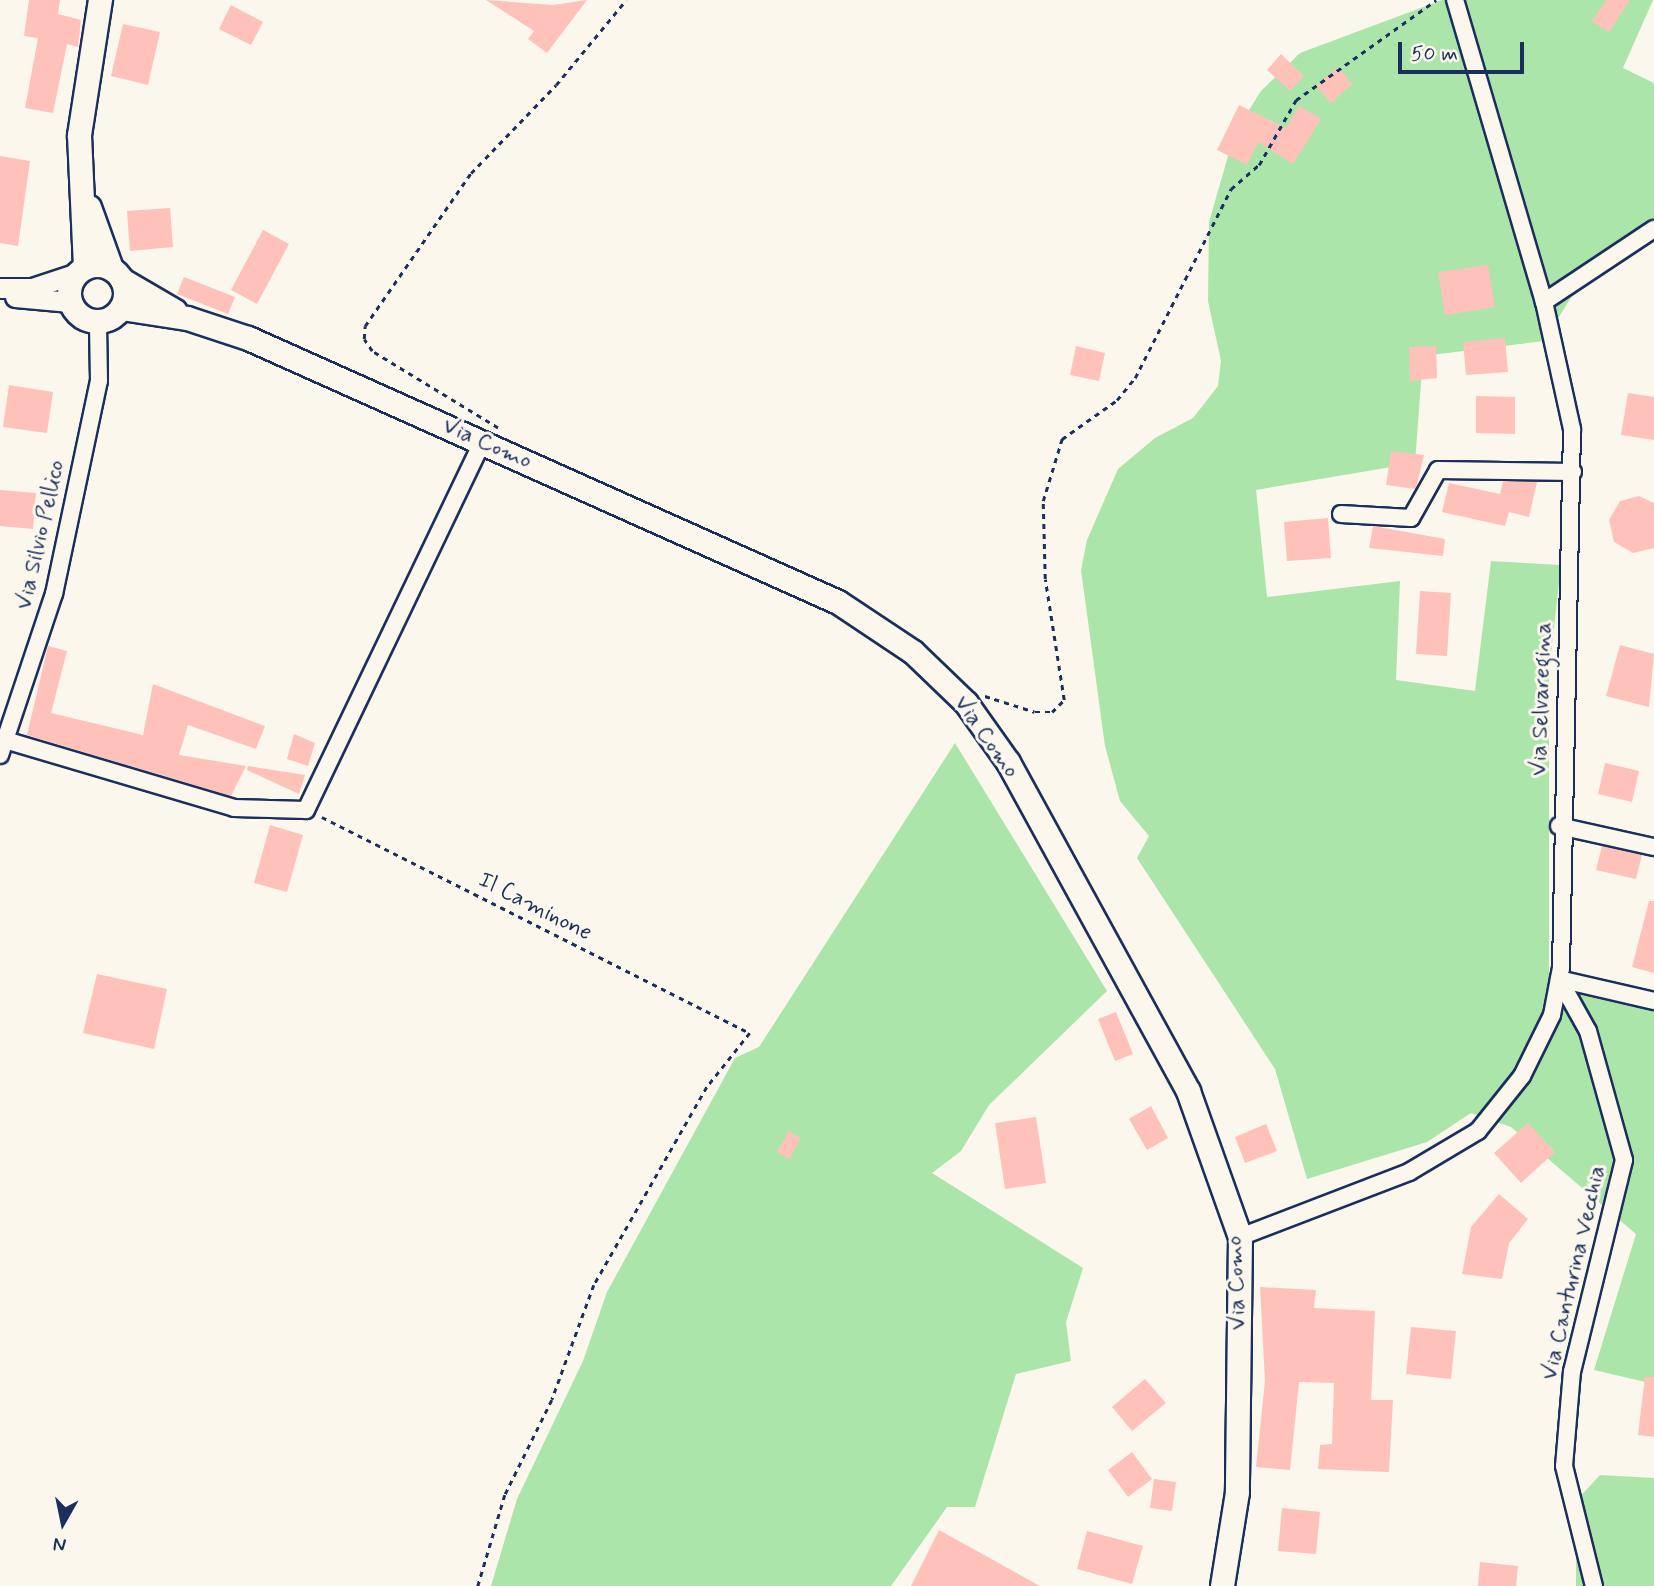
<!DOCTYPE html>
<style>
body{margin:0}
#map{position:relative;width:1654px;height:1586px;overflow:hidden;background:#fbf7ec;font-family:Mynerve,sans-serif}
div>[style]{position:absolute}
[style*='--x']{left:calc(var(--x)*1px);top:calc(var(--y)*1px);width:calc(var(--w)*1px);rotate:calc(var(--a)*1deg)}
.green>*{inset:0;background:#abe5aa}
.building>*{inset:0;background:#fec2bb}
.path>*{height:2.5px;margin-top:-1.25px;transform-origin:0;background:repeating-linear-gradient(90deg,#1b2f5e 0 5px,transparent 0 10px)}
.roads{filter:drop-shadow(2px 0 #1b2f5e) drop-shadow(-2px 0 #1b2f5e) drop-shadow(0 2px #1b2f5e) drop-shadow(0 -2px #1b2f5e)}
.minor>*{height:16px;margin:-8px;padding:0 8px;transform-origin:8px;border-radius:8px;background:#fbf7ec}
.tertiary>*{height:19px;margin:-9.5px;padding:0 9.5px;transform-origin:9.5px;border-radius:9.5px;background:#fbf7ec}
.secondary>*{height:23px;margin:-11.5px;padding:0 11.5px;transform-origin:11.5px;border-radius:11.5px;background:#fbf7ec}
.secondary>.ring{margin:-11.5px;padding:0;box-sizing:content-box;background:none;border:23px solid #fbf7ec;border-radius:50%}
span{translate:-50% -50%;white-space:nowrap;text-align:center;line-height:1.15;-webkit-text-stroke:6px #fbf7ec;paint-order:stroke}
.street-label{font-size:23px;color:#1b2f5e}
.north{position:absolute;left:28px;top:1488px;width:70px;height:70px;-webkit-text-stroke:5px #fbf7ec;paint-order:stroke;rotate:189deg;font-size:19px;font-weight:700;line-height:28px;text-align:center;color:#1b2f5e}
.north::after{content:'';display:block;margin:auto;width:24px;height:32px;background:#1b2f5e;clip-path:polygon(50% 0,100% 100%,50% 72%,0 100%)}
.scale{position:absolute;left:1398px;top:42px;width:126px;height:32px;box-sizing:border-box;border:4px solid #1b2f5e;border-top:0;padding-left:9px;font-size:21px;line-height:24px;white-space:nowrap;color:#1b2f5e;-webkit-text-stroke:5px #fbf7ec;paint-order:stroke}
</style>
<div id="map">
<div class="green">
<i style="clip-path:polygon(1442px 0,1653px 0,1623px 68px,1654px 83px,1654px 226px,1585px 275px,1544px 341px,1423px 356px,1415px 463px,1256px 490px,1267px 597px,1400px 581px,1396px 680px,1475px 691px,1491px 561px,1561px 565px,1549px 672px,1549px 987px,1654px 995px,1654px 1384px,1594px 1370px,1636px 1234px,1511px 1127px,1471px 1113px,1427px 1142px,1307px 1179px,1275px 1069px,1137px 858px,1149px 836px,1120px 801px,1105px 746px,1081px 570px,1087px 540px,1118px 469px,1155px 438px,1193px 418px,1218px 386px,1221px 361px,1208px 301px,1209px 222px,1235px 132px,1261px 91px,1300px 53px)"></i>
<i style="clip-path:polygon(955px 743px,1107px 991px,989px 1105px,961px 1151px,932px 1173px,1083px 1268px,1066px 1322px,1071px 1361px,1016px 1374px,975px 1507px,947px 1507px,891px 1586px,491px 1586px,517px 1499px,583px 1361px,607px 1292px,735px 1058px,759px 1047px)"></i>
<i style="clip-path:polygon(1600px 1475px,1654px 1478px,1654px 1586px,1576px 1586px,1576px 1501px)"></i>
</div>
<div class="building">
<i style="clip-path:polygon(29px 0,60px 0,58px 14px,81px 20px,78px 47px,67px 44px,53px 113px,25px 108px,38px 38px,24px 36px)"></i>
<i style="clip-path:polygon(486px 0,553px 5px,587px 0,547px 53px,528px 39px,534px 31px)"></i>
<i style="clip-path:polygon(1606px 0,1630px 0,1609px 32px,1592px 21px)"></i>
<i style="clip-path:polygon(231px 5px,263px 22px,251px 45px,219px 29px)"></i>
<i style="clip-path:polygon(123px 24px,160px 32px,148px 85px,111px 76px)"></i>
<i style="clip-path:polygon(1281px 54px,1304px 76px,1290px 91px,1267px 70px)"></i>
<i style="clip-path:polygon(1338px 67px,1352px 84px,1331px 103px,1316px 86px)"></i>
<i style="clip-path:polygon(1239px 105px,1286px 128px,1299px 106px,1321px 119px,1293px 164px,1258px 142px,1247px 165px,1217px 150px)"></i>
<i style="clip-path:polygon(0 156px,30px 161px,18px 246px,0 243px)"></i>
<i style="clip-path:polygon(170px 208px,173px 247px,130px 251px,127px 211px)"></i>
<i style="clip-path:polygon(263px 230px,289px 244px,257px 304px,231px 290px)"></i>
<i style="clip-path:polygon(1488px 265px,1495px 307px,1445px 315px,1438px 272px)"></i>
<i style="clip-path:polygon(184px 277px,235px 297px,228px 314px,177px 294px)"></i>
<i style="clip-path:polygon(1505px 338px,1508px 372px,1466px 375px,1463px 342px)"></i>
<i style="clip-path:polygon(1076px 346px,1105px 353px,1099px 381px,1070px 375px)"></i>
<i style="clip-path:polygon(1436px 346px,1437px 378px,1410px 381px,1409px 347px)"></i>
<i style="clip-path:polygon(9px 385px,53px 392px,47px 433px,3px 427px)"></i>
<i style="clip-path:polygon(1628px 393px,1654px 397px,1654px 440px,1621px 435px)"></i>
<i style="clip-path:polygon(1476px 396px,1515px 397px,1515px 434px,1476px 433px)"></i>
<i style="clip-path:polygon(1391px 451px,1424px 455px,1416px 489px,1386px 485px)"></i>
<i style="clip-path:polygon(1503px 481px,1537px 482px,1529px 517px,1509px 512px,1505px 526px,1442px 512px,1449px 483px,1500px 494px)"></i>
<i style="clip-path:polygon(0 490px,36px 493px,33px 529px,0 526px)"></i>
<i style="clip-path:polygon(1639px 496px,1654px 503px,1654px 548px,1633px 553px,1614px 542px,1609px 520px,1620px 501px)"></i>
<i style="clip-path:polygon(1328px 518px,1331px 558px,1287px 561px,1284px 522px)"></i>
<i style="clip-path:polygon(1373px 526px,1445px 539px,1443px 556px,1369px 548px)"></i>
<i style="clip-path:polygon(1420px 591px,1451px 593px,1447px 656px,1416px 654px)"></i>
<i style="clip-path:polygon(1620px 645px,1654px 654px,1649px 707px,1606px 696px)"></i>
<i style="clip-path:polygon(48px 646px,67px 651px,51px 713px,143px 735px,153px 684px,265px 726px,256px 749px,188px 725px,179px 755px,246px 766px,231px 796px,27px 735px)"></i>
<i style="clip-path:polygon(294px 734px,315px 743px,308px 766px,287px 759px)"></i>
<i style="clip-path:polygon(1605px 763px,1639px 771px,1632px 802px,1598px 794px)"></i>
<i style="clip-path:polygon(248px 766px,305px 775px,299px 794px,247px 770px)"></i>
<i style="clip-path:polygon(270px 825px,303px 835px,287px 892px,254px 883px)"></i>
<i style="clip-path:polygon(1602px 846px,1642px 855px,1636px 879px,1596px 870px)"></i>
<i style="clip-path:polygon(1649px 901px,1654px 901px,1654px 973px,1632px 967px)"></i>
<i style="clip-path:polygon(97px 974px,167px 989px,154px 1049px,83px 1033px)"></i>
<i style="clip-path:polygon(1116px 1012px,1133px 1054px,1115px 1061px,1098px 1019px)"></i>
<i style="clip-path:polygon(1151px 1106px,1168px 1138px,1147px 1150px,1129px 1119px)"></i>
<i style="clip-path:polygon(1036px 1117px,1046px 1183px,1005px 1189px,995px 1123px)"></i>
<i style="clip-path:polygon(1528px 1123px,1555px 1152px,1521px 1183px,1494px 1153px)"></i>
<i style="clip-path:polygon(1266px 1124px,1277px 1151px,1245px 1163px,1235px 1137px)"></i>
<i style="clip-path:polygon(789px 1131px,801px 1138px,789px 1159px,777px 1152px)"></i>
<i style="clip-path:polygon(1499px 1194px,1528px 1219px,1509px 1243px,1502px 1279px,1462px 1274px,1471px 1227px)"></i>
<i style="clip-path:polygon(1260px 1287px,1316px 1290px,1314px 1308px,1375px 1311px,1371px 1400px,1393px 1400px,1389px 1472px,1318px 1469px,1320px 1445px,1332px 1444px,1334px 1383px,1299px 1382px,1290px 1470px,1256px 1467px,1265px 1381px)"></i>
<i style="clip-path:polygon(1411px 1327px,1456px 1331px,1451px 1379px,1406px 1374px)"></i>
<i style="clip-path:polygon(1645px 1376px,1654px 1377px,1654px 1437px,1638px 1435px)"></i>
<i style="clip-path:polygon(1145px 1379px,1166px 1403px,1132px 1431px,1112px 1407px)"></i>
<i style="clip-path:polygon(1132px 1452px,1152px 1479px,1128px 1497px,1108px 1470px)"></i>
<i style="clip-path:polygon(1154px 1479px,1176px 1482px,1172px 1511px,1150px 1508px)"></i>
<i style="clip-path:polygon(1282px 1508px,1320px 1512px,1316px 1554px,1278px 1551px)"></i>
<i style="clip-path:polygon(939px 1530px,1040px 1586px,911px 1586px)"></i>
<i style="clip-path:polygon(1087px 1531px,1143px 1546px,1132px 1584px,1077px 1569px)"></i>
<i style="clip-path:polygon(1480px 1562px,1518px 1566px,1516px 1586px,1478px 1586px)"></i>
</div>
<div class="path">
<i style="--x:498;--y:428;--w:148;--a:-148.6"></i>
<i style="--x:372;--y:351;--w:14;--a:-124"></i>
<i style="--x:364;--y:339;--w:13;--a:-86"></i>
<i style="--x:365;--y:326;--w:186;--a:-55.3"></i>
<i style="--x:471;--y:173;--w:122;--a:-46"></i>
<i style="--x:556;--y:85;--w:110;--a:-50.5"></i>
<i style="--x:985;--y:696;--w:52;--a:17.7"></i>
<i style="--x:1035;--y:712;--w:17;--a:0"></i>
<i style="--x:1052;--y:712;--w:17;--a:-45"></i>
<i style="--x:1064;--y:700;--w:122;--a:-98.9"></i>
<i style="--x:1045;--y:579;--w:78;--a:-91.5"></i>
<i style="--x:1043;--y:501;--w:65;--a:-73"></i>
<i style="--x:1062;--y:439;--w:67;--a:-35.3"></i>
<i style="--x:1117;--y:400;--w:28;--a:-51"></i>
<i style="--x:1135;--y:378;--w:212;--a:-63.1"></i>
<i style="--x:1231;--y:189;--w:37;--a:-41"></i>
<i style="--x:1259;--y:165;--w:75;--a:-60.4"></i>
<i style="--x:1296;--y:100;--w:172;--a:-35.5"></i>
<i style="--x:322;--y:817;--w:479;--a:26.8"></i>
<i style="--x:750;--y:1033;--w:69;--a:128.5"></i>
<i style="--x:707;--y:1087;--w:228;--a:119.7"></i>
<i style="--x:594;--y:1285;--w:122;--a:110.1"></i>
<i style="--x:552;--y:1400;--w:106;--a:116.3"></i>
<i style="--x:505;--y:1495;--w:95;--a:106.5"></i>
</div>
<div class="roads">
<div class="minor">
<i style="--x:1544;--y:302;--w:132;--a:-33.6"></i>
<i style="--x:1341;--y:514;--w:70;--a:3.3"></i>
<i style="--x:1411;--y:518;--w:55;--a:-60.6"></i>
<i style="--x:1438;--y:470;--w:135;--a:0.8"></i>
<i style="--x:5;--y:740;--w:239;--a:16.5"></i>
<i style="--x:234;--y:808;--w:72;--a:1.6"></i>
<i style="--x:306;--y:810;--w:407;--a:-64.4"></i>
<i style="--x:0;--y:755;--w:170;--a:-71.5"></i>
<i style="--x:54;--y:594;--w:218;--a:-78.1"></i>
<i style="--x:99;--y:381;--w:60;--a:-91"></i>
<i style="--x:1559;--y:826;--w:97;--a:12.5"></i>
<i style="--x:1559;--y:979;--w:60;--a:60.9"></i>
<i style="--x:1588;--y:1031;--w:134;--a:74.4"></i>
<i style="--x:1624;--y:1160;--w:217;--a:103.8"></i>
<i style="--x:1572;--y:1371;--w:95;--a:94.8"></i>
<i style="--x:1564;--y:1466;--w:124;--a:76"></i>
<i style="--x:1559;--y:979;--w:98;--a:13"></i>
<i style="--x:1240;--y:1237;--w:181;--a:-21"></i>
<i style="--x:1409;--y:1172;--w:80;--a:-30.7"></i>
<i style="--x:1478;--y:1131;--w:70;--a:-51.3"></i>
<i style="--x:1522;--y:1076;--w:68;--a:-63.8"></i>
<i style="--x:1552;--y:1015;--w:48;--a:-79.2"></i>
<i style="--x:1561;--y:968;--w:539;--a:-88.83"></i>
<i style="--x:1572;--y:429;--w:130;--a:-102.4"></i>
<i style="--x:1544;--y:302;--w:315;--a:-106.4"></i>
</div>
<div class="tertiary">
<i style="--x:0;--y:288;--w:32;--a:0"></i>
<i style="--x:32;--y:288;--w:47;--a:-18.4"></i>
<i style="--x:15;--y:297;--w:55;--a:5.2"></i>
</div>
<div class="secondary">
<i style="--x:89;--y:207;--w:65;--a:70.2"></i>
<i class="ring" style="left:69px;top:265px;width:33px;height:33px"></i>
<i style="--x:85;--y:267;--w:132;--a:-92.6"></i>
<i style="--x:79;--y:135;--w:137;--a:-81.2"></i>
<i style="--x:122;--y:280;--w:61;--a:30.3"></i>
<i style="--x:121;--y:308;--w:67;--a:8.6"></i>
<i style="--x:187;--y:318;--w:64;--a:18.2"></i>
<i style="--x:248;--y:338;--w:646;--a:24.11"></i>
<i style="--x:838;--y:602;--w:90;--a:33.7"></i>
<i style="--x:913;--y:652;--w:74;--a:43.9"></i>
<i style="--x:966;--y:703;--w:72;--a:54.6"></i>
<i style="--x:1008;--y:762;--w:375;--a:61.3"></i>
<i style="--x:1188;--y:1091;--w:155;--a:70.4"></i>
<i style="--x:1240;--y:1237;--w:255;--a:90.7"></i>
<i style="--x:1237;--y:1492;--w:95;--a:99.1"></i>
</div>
</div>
<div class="street-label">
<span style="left:487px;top:444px;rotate:24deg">Via Como</span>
<span style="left:41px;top:535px;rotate:-77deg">Via Silvio Pellico</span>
<span style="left:1542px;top:699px;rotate:-88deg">Via Selvaregina</span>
<span style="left:986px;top:737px;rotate:55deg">Via Como</span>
<span style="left:535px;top:907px;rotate:27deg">Il Caminone</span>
<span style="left:1574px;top:1273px;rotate:-77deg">Via Canturina Vecchia</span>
<span style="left:1237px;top:1283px;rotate:-92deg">Via Como</span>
</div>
<div class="north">N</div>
<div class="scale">50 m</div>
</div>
